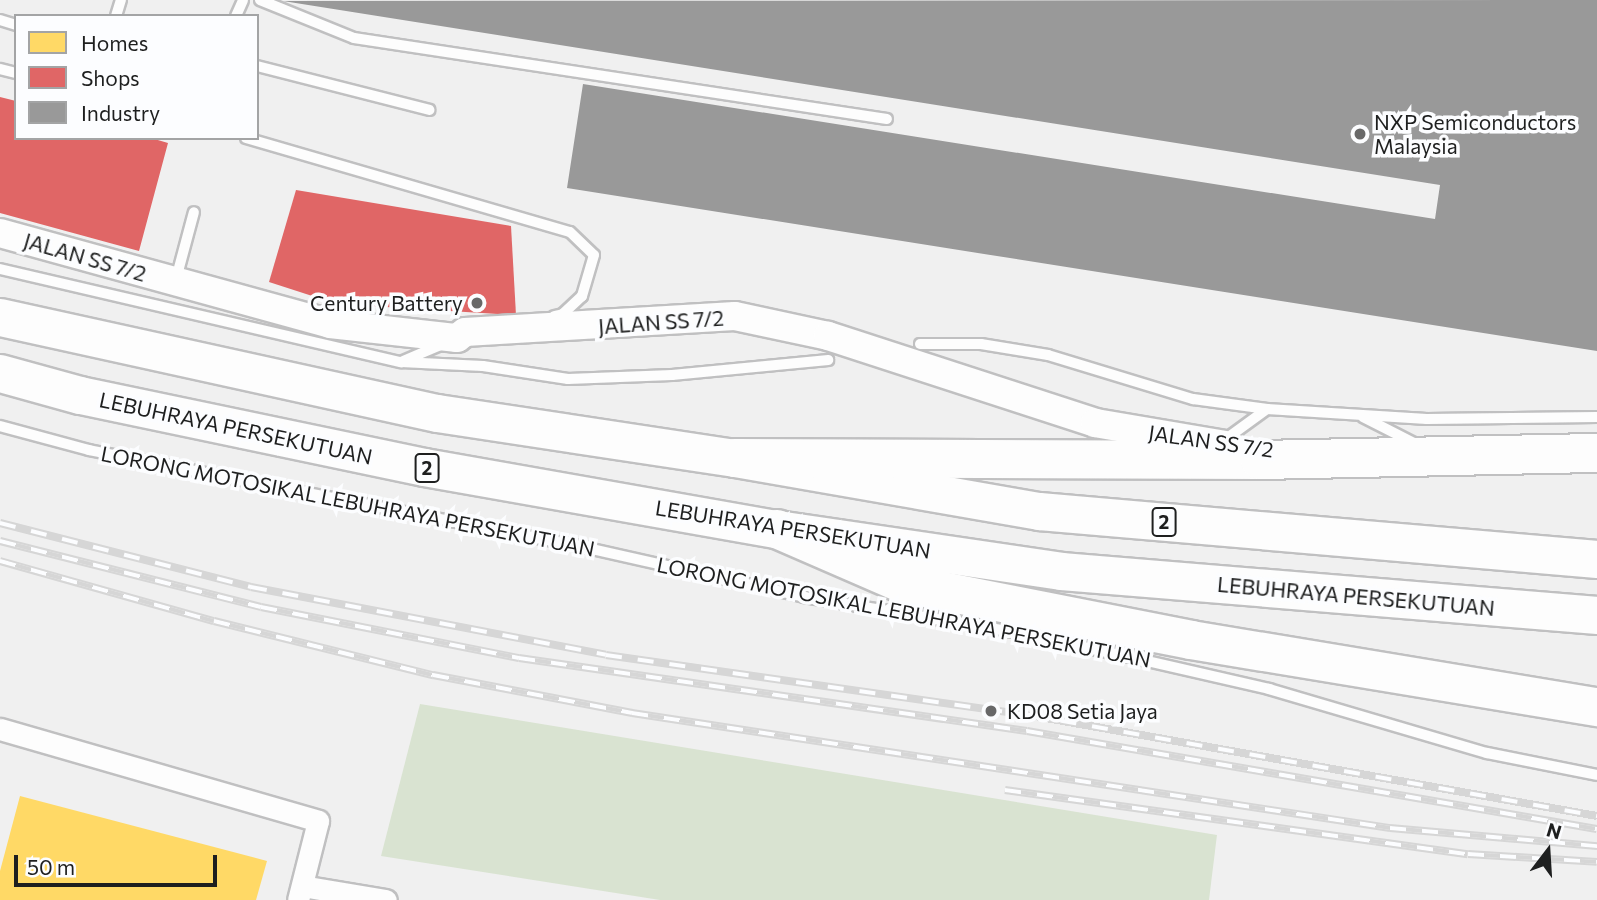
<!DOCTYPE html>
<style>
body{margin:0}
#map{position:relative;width:1597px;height:900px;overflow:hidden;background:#f0f0f0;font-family:Commissioner,sans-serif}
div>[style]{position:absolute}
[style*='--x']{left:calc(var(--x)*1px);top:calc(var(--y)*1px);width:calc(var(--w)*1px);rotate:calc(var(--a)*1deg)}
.green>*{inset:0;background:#d9e3d1}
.homes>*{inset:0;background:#ffd966}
.shops>*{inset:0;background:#e06666}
.industry>*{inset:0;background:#999}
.roads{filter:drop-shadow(2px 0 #c0c0c1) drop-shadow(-2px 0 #c0c0c1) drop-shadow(0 2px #c0c0c1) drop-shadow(0 -2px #c0c0c1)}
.service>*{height:10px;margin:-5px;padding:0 5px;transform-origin:5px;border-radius:5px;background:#fdfdfd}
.minor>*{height:21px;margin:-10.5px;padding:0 10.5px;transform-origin:10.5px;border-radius:10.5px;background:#fdfdfd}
.tertiary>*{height:28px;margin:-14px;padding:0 14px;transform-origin:14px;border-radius:14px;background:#fdfdfd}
.trunk>*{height:37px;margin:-18.5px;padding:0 18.5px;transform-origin:18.5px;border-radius:18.5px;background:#fdfdfd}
.motorway>*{height:38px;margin:-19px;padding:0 19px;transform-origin:19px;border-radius:19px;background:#fdfdfd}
.rail>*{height:8px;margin-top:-4px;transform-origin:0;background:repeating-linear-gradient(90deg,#fcfdff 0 16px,#d6d6d6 0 32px);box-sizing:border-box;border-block:2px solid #d6d6d6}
.dots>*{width:19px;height:19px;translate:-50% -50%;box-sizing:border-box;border:4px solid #fcfdff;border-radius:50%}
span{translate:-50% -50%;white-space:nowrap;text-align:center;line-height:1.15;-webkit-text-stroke:7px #fcfdff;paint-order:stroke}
.shield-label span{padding:2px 5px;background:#fcfdff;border:2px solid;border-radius:5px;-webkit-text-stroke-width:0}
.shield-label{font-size:19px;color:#1e1f1f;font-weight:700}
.poi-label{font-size:21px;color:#1e1f1f}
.left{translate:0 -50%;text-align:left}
.right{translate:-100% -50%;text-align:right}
.street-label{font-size:21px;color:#1e1f1f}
.legend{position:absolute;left:14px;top:14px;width:245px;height:126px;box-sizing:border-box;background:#fcfdff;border:2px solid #a3a4a5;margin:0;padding:9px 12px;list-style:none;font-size:21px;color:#1e1f1f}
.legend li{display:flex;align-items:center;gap:14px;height:35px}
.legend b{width:35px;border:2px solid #a3a4a5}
.north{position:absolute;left:1513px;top:816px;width:70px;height:70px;-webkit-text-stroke:5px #fcfdff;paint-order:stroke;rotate:17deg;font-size:19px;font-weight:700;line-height:28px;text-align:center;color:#1e1f1f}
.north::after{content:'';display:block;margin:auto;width:24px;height:32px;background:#1e1f1f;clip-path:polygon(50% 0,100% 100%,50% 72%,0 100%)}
.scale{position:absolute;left:14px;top:855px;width:203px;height:32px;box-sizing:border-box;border:4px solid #1e1f1f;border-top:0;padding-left:9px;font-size:21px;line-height:24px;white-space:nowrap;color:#1e1f1f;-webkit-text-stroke:5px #fcfdff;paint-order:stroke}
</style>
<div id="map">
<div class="green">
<i style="clip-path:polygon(420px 704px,1217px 835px,1209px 900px,660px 900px,381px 856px)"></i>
</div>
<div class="homes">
<i style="clip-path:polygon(20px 796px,267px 861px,256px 900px,0 900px,0 871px)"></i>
</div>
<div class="shops">
<i style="clip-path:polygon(0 97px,16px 101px,16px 138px,151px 138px,168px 143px,139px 251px,0 213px)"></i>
<i style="clip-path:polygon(296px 190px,511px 226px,516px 315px,337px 304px,269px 282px)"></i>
</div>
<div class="industry">
<i style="clip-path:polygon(1597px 0,1597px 351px,567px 188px,583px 84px,1435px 219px,1440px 185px,283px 1px)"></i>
</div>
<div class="roads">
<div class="service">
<i style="--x:260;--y:0;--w:101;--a:22"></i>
<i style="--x:354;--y:38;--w:539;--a:8.64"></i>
<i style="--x:116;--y:16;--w:17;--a:-73"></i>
<i style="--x:236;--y:16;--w:17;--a:-66"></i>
<i style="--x:0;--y:20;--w:17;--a:17"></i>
<i style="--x:257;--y:66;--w:178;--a:14.3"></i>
<i style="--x:0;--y:69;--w:16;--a:14"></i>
<i style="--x:246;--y:138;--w:337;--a:16.2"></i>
<i style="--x:570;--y:232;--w:33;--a:44"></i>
<i style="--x:594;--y:255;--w:43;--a:106.3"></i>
<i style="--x:582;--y:296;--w:26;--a:137"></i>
<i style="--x:563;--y:314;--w:9;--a:167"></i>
<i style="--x:0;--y:269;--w:412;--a:13.1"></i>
<i style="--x:401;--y:362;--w:82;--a:2.8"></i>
<i style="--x:483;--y:366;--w:86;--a:8.7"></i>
<i style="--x:568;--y:379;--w:104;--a:-2.2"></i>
<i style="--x:672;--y:375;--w:157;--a:-5.5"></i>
<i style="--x:176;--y:279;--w:69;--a:-75"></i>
<i style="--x:920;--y:344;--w:61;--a:0"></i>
<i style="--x:981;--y:344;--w:68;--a:9.3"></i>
<i style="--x:1048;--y:355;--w:152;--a:16.9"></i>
<i style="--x:1193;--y:399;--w:75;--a:7.7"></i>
<i style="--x:1267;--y:409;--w:160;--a:3.6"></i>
<i style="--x:1427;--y:419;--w:170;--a:-0.7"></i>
<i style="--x:403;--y:361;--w:43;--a:-23"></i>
<i style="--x:1363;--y:417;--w:57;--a:27"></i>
<i style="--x:0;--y:426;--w:92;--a:15.1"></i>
<i style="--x:89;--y:450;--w:485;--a:11.1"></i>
<i style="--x:565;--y:543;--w:245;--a:12.7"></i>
<i style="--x:804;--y:597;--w:223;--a:9.5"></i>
<i style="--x:1024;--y:634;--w:113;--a:12.3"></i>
<i style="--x:1134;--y:658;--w:139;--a:12.9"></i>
<i style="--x:1269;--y:689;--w:227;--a:16.4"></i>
<i style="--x:1487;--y:753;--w:112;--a:11.3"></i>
<i style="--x:1223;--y:441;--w:54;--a:-36"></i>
</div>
<div class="minor">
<i style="--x:0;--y:729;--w:331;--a:16.1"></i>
<i style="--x:318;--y:821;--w:81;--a:104.2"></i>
<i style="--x:302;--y:886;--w:85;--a:9.5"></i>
</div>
<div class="tertiary">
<i style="--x:0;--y:233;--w:342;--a:15.4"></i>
<i style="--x:330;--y:324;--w:128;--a:6.3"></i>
<i style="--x:457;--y:338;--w:10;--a:-37"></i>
<i style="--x:465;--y:332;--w:270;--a:-3.4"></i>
<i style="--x:735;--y:316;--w:95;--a:12.1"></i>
<i style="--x:828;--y:336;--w:281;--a:18"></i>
<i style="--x:1095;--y:423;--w:138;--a:9.6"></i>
</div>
<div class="trunk">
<i style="--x:0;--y:317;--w:447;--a:12.4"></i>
<i style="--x:437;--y:413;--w:301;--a:8.6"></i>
<i style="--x:735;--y:458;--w:309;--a:9.9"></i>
<i style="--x:1039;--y:511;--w:560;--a:4.92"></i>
<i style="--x:0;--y:373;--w:83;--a:15.4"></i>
<i style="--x:80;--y:395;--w:351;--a:11.8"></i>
<i style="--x:424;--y:467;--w:358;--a:10"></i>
<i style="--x:777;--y:529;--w:287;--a:8.4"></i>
<i style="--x:1061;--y:571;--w:538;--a:4.69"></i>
</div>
<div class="motorway">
<i style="--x:735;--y:458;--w:525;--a:0.22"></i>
<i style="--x:1260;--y:460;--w:337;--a:-1.2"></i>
<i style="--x:777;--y:529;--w:135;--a:23.5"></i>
<i style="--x:901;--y:583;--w:296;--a:11.1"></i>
<i style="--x:1191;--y:640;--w:411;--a:9.4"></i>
</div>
</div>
<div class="rail">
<i style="--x:0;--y:523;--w:259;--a:14.3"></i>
<i style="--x:251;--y:587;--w:361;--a:10.8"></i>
<i style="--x:606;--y:655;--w:427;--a:8.1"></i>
<i style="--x:1029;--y:715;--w:577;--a:10.08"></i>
<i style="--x:0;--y:541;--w:269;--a:14.2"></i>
<i style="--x:261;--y:607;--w:263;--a:11.2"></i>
<i style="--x:519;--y:658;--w:513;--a:8.18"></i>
<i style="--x:1027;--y:731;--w:578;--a:9.76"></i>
<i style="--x:0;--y:561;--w:222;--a:15.7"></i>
<i style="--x:214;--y:621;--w:226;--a:13.9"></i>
<i style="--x:433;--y:675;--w:203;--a:10.8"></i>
<i style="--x:632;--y:713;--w:767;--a:8.63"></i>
<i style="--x:1390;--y:828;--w:208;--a:5"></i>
<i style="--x:1005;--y:790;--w:467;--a:7.9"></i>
<i style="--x:1468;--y:854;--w:129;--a:3.5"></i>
</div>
<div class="dots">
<i style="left:1360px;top:134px;background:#686868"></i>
<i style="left:477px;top:303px;background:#686868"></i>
<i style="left:991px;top:711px;background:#686868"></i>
</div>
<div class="shield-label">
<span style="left:427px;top:468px">2</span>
<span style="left:1164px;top:522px">2</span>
</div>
<div class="poi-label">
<span class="left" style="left:1374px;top:134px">NXP Semiconductors<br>Malaysia</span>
<span class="right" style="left:463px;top:303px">Century Battery</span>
<span class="left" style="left:1007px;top:711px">KD08 Setia Jaya</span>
</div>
<div class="street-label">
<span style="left:85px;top:257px;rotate:16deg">JALAN SS 7/2</span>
<span style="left:661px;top:322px;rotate:-4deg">JALAN SS 7/2</span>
<span style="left:236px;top:428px;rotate:12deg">LEBUHRAYA PERSEKUTUAN</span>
<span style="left:1211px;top:441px;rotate:8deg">JALAN SS 7/2</span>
<span style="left:348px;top:501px;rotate:11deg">LORONG MOTOSIKAL LEBUHRAYA PERSEKUTUAN</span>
<span style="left:793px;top:529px;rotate:9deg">LEBUHRAYA PERSEKUTUAN</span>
<span style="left:1356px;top:596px;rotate:5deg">LEBUHRAYA PERSEKUTUAN</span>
<span style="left:904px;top:612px;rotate:11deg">LORONG MOTOSIKAL LEBUHRAYA PERSEKUTUAN</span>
</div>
<ul class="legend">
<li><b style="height:19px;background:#ffd966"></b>Homes</li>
<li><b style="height:19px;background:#e06666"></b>Shops</li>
<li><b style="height:19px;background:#999"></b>Industry</li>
</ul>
<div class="north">N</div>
<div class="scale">50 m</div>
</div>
